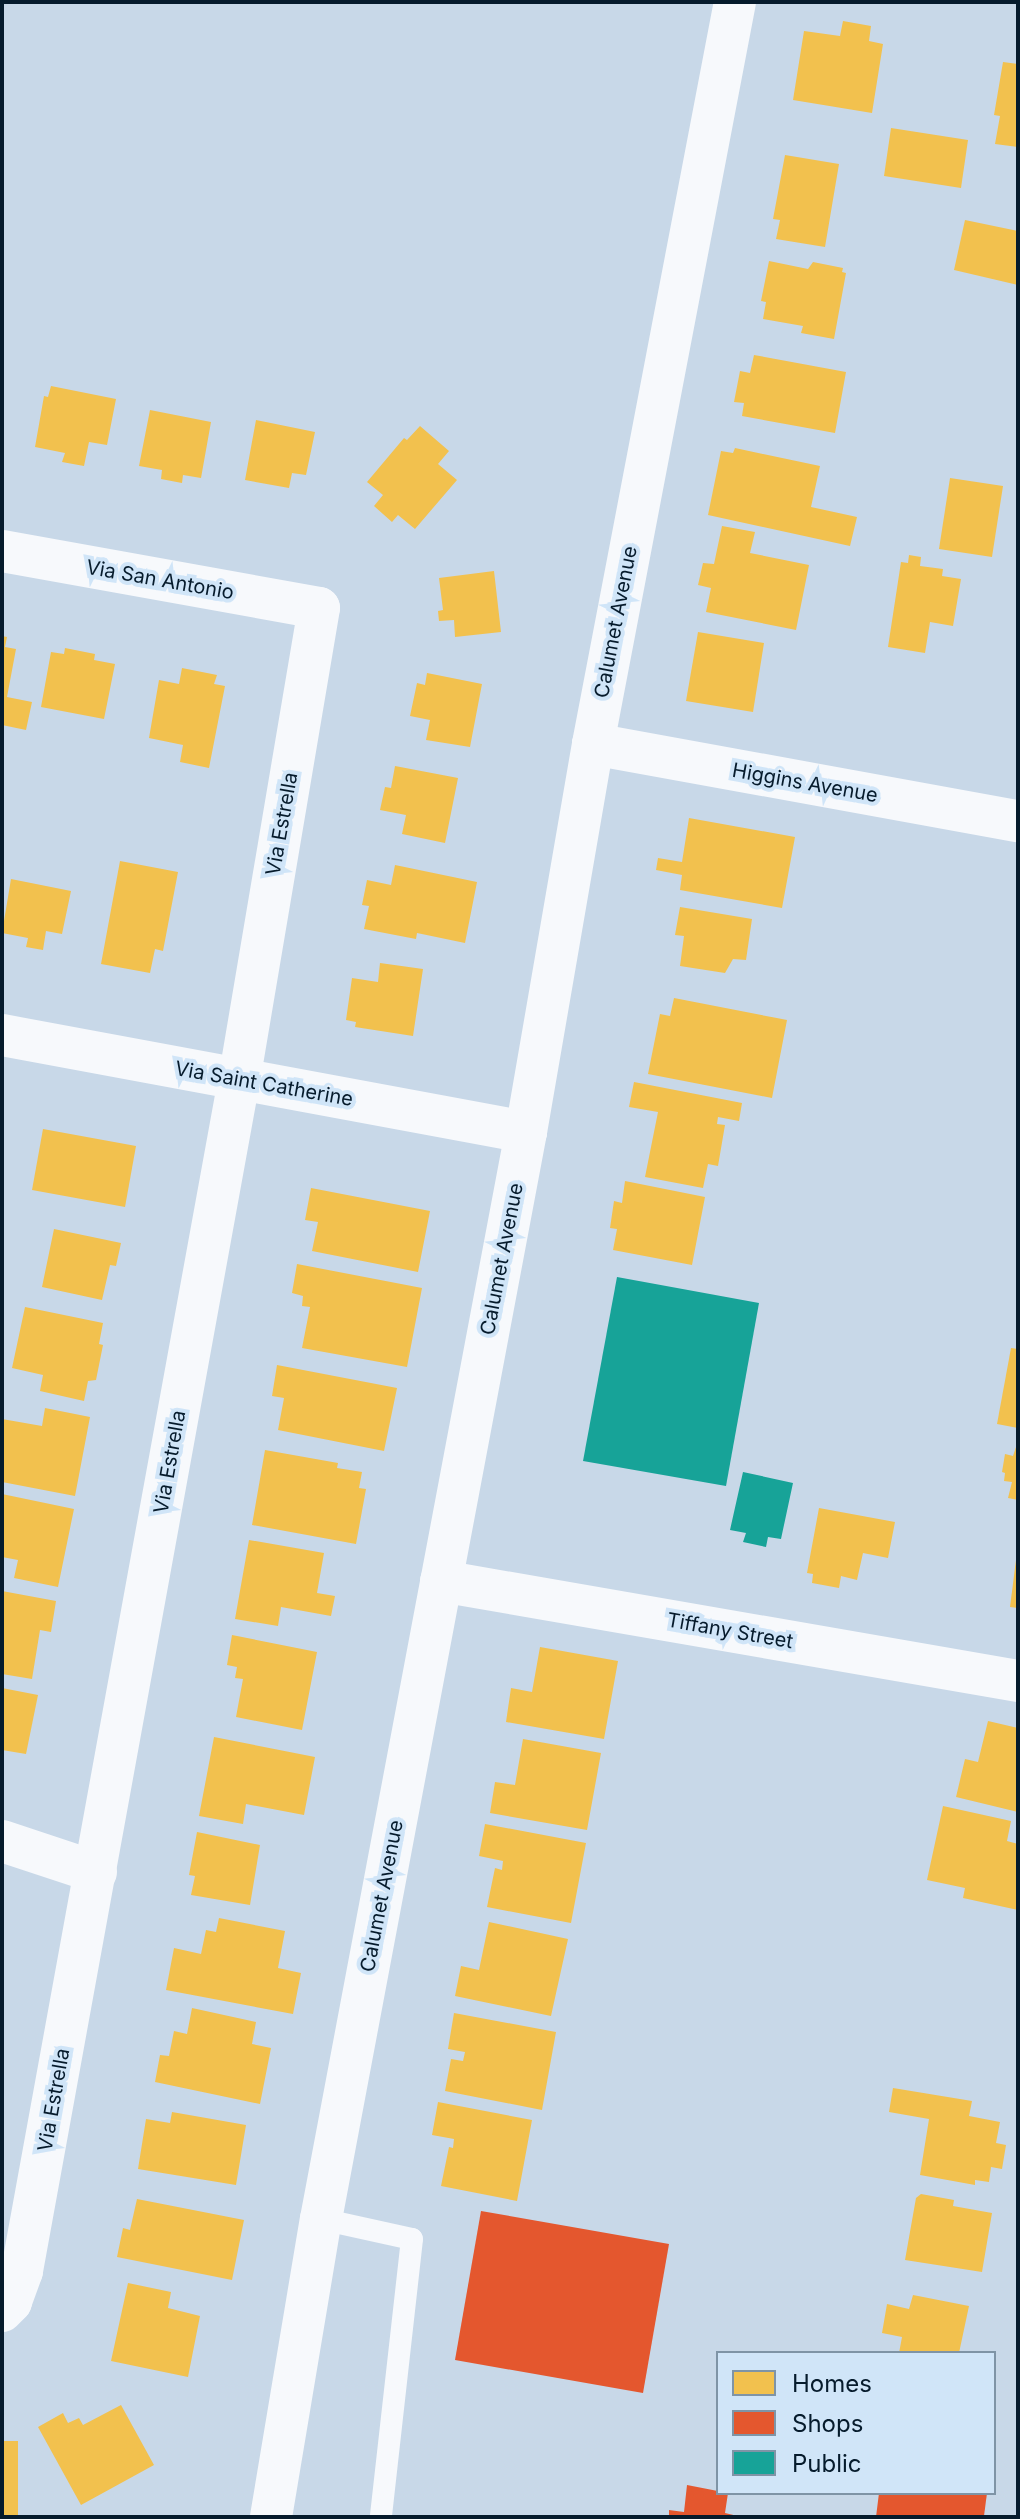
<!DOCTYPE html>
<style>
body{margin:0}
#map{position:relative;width:1020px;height:2519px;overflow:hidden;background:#c8d8e8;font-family:Inter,sans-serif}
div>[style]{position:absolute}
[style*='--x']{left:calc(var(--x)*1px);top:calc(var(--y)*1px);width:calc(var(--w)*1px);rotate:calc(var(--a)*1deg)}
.homes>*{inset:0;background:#f2c14e}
.shops>*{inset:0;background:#e4572e}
.public>*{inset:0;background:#17a398}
.service>*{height:22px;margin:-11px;padding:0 11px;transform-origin:11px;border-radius:11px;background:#f7f9fc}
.minor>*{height:42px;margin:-21px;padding:0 21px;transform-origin:21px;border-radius:21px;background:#f7f9fc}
span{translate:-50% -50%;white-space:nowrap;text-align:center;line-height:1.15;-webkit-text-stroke:8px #d0e5f8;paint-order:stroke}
.street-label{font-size:20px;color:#061b2c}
.frame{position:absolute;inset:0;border:4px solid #061b2c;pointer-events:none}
.legend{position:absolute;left:716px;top:2351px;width:280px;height:144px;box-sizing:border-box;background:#d0e5f8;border:2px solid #7f94a6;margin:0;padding:10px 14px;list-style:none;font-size:24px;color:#061b2c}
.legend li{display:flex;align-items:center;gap:16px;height:40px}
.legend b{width:40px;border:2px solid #7f94a6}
</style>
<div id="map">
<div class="homes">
<i style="clip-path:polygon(843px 21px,871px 26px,869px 41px,883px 44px,872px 113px,793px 100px,804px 31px,840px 36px)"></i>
<i style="clip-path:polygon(1003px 62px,1018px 64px,1018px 147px,995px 144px,1000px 116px,994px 115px)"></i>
<i style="clip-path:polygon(891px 128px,968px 140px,961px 188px,884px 176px)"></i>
<i style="clip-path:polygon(785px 155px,839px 164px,825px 247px,776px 239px,780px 220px,773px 219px)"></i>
<i style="clip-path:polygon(965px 220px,1018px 231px,1018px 285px,954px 270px)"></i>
<i style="clip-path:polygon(769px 261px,808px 269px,813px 262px,843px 268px,842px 272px,846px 273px,834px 339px,801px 333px,803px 326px,763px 319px,766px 302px,761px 301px)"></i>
<i style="clip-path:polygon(754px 355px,846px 372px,835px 433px,742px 416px,744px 403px,734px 402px,740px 371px,750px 373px)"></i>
<i style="clip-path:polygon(51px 386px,116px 399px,107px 445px,89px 442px,84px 466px,62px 462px,65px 453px,35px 447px,44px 396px,48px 397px)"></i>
<i style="clip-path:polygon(150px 410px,211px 422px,201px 478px,183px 475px,182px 483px,161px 479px,162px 470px,139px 466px)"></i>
<i style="clip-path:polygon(256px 420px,315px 432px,306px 475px,292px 473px,289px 488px,245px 480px)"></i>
<i style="clip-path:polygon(420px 426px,449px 451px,438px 464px,457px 480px,415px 529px,398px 515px,392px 522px,374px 506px,383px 495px,367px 482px,404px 438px,407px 440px)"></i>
<i style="clip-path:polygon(735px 448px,820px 466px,811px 507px,857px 517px,850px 546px,708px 515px,721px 451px,733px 453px)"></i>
<i style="clip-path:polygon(950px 478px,1003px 486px,992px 557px,939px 549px)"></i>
<i style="clip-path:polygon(722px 526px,755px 532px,750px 553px,809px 565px,796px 630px,706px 612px,711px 588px,698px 585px,703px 563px,714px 564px)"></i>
<i style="clip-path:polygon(909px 555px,921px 557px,920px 566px,943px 569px,942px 576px,961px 579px,953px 626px,930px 622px,925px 653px,888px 647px,901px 562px,908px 563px)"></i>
<i style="clip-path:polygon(494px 571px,501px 632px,455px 637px,454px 620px,439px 621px,438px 611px,443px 610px,439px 578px)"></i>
<i style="clip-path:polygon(698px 632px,764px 643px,753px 712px,686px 701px)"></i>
<i style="clip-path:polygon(2px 636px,7px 637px,5px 647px,16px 649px,7px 697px,32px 702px,26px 730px,2px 725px)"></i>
<i style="clip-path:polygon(65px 648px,95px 654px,94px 660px,115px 664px,104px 719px,41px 707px,51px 652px,64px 654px)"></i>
<i style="clip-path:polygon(182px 668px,217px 675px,214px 684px,225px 686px,209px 768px,180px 762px,183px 745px,149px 738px,159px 680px,179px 684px)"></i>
<i style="clip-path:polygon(427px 673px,482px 684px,470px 747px,426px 740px,430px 720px,410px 716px,417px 683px,425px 685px)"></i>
<i style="clip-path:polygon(395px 766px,458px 778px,445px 843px,402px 834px,406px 815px,380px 810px,385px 787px,391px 788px)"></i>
<i style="clip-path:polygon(689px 818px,795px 837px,782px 908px,680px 890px,682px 875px,656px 870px,658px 858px,682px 862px)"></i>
<i style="clip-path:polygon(120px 861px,178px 872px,163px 951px,155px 949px,150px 973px,101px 964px)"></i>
<i style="clip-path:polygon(395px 865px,477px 882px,465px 943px,417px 933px,416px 939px,364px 929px,369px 906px,362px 905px,367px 880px,391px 885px)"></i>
<i style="clip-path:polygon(11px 879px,71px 891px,62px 934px,46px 931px,43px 950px,26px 947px,28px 938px,2px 933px)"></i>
<i style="clip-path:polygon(680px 907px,752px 919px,746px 960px,733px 959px,725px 973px,680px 966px,684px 936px,675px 935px)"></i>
<i style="clip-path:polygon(380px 963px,423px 969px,413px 1036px,355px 1027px,356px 1022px,346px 1020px,352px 978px,378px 982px)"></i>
<i style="clip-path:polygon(674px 998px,787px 1020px,772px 1098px,648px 1074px,660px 1014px,670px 1016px)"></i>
<i style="clip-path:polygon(634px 1082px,742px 1103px,739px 1121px,718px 1117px,717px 1124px,725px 1125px,718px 1166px,708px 1164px,703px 1188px,645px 1177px,658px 1112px,629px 1107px)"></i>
<i style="clip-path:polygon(43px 1129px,136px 1146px,125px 1207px,32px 1190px)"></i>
<i style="clip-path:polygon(625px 1181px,705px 1197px,692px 1265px,613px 1250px,617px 1229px,610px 1228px,614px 1201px,622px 1203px)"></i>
<i style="clip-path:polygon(311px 1188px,430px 1211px,418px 1272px,312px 1251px,318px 1222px,305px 1220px)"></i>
<i style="clip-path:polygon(54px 1229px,121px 1243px,116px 1266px,110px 1265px,102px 1300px,42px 1287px)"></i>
<i style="clip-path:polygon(297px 1264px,422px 1288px,407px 1367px,302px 1348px,310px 1307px,302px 1306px,303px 1296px,292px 1293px)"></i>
<i style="clip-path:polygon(25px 1307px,103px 1323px,99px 1344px,103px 1345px,96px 1380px,88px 1381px,84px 1401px,40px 1391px,43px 1375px,12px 1368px)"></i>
<i style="clip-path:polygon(1011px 1348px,1018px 1349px,1018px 1428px,997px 1424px)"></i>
<i style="clip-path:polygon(277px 1365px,397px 1388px,384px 1451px,278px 1430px,284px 1398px,272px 1396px)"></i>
<i style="clip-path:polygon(45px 1408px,90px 1417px,75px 1496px,2px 1482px,2px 1419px,42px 1426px)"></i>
<i style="clip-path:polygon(1018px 1441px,1018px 1500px,1008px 1498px,1012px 1482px,1004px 1481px,1005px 1473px,1002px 1472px,1005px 1454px,1013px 1456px)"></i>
<i style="clip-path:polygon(265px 1450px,338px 1463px,337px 1468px,362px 1472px,359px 1488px,366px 1489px,356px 1544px,252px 1525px)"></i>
<i style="clip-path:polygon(2px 1494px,74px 1509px,58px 1587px,14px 1578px,18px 1560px,2px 1557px)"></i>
<i style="clip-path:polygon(819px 1508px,895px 1522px,888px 1558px,863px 1553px,857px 1580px,841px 1576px,839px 1588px,812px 1583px,813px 1574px,807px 1573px)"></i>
<i style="clip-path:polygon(249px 1540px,324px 1553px,317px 1593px,335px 1596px,331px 1616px,281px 1607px,278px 1626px,235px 1619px)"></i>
<i style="clip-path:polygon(1017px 1552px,1018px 1552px,1018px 1608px,1010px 1607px)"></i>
<i style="clip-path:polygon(2px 1591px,56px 1601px,51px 1632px,40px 1630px,32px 1679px,2px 1674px)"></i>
<i style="clip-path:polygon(232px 1635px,317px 1652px,302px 1730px,236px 1717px,243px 1679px,235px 1678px,237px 1667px,227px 1665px)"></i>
<i style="clip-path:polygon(540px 1647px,618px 1661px,604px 1739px,506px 1722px,511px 1688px,532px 1692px)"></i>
<i style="clip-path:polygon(2px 1688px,38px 1695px,26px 1754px,2px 1750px)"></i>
<i style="clip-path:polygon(988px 1721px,1018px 1728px,1018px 1812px,956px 1797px,965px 1759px,978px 1762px)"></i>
<i style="clip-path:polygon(214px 1737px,315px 1757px,304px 1815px,246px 1804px,243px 1824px,199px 1816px)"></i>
<i style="clip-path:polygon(523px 1739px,601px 1753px,587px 1830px,490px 1813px,495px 1782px,515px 1785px)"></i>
<i style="clip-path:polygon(943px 1806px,1011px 1821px,1007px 1841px,1018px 1844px,1018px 1910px,963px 1898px,965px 1888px,927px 1880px)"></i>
<i style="clip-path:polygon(485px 1824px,586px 1843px,571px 1923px,487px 1907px,495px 1868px,502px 1870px,503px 1861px,479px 1856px)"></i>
<i style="clip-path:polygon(197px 1832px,260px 1845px,250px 1905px,191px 1895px,195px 1876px,189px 1875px)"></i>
<i style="clip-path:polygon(219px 1918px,285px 1931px,278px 1968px,301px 1973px,293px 2014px,166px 1990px,174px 1948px,201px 1954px,206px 1930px,216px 1932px)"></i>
<i style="clip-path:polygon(489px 1922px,568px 1939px,551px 2016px,455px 1996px,461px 1966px,479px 1970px)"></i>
<i style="clip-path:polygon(192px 2008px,256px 2022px,252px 2044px,271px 2048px,260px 2104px,155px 2082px,160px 2055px,169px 2056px,174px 2031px,187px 2034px)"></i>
<i style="clip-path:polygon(454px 2013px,556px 2032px,542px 2110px,445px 2091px,451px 2059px,463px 2061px,465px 2052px,448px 2049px)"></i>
<i style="clip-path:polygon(893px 2088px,972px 2101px,969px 2116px,1000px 2122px,996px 2143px,1006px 2145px,1002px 2169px,991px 2167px,989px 2182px,975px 2180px,975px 2185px,920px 2175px,929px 2119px,889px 2112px)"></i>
<i style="clip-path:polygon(438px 2102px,532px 2120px,517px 2201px,441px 2186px,449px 2147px,453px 2148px,454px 2139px,432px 2135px)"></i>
<i style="clip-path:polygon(172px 2112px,246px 2125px,236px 2185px,138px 2169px,146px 2119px,170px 2123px)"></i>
<i style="clip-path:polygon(921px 2194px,954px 2200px,953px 2206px,992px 2213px,982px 2272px,905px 2260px,916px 2198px)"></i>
<i style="clip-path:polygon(137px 2199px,244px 2220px,232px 2280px,117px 2257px,123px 2228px,130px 2230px)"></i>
<i style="clip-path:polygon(128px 2283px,171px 2292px,168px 2308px,200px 2316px,188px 2377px,111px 2361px)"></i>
<i style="clip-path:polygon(913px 2295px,969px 2306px,959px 2353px,899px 2353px,902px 2337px,882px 2333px,887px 2304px,909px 2309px)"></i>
<i style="clip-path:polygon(121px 2405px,154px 2465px,81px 2505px,38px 2427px,63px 2413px,68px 2423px,79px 2418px,83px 2425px)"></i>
<i style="clip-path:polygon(2px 2441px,18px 2441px,18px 2517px,2px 2517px)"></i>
</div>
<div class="shops">
<i style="clip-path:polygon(481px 2211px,669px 2244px,643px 2393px,455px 2360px)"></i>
<i style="clip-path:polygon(687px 2485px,728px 2493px,725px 2513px,742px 2517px,669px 2517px,669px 2510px,684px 2512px)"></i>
<i style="clip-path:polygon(879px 2493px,987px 2493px,984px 2516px,876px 2517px)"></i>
</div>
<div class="public">
<i style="clip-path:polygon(617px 1277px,759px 1303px,726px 1486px,583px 1461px)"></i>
<i style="clip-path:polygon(743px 1472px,793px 1483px,781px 1539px,768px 1537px,766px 1547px,743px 1542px,746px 1533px,730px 1530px)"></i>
</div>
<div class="service">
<i style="--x:321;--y:2219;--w:93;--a:12.4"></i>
<i style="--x:412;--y:2239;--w:280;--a:96.4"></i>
</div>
<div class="minor">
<i style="--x:2;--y:551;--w:322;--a:10.2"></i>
<i style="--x:319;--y:608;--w:479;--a:99.6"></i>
<i style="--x:239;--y:1080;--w:1211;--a:100.33"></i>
<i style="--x:22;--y:2271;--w:33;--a:110"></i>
<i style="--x:11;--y:2302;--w:13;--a:135"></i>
<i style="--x:593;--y:744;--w:432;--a:10.3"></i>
<i style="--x:2;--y:1035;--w:533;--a:10.49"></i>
<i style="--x:441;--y:1581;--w:586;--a:9.83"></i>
<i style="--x:2;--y:1841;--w:99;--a:18.3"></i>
<i style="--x:271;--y:2517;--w:302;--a:-80.5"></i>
<i style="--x:321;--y:2219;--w:1106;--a:-79.32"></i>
<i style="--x:526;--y:1132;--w:394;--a:-80.2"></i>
<i style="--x:593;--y:744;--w:755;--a:-79.17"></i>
</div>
<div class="street-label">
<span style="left:160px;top:580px;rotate:10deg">Via San Antonio</span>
<span style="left:616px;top:622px;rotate:-79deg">Calumet Avenue</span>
<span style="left:805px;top:783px;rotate:10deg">Higgins Avenue</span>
<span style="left:282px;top:824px;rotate:-80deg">Via Estrella</span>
<span style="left:264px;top:1084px;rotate:10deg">Via Saint Catherine</span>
<span style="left:502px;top:1259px;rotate:-79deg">Calumet Avenue</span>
<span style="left:170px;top:1462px;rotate:-80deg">Via Estrella</span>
<span style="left:730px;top:1631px;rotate:10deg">Tiffany Street</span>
<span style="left:382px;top:1896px;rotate:-79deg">Calumet Avenue</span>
<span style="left:54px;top:2100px;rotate:-80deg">Via Estrella</span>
</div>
<div class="frame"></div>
<ul class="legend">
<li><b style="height:22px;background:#f2c14e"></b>Homes</li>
<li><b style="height:22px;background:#e4572e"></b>Shops</li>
<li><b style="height:22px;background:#17a398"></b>Public</li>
</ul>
</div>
